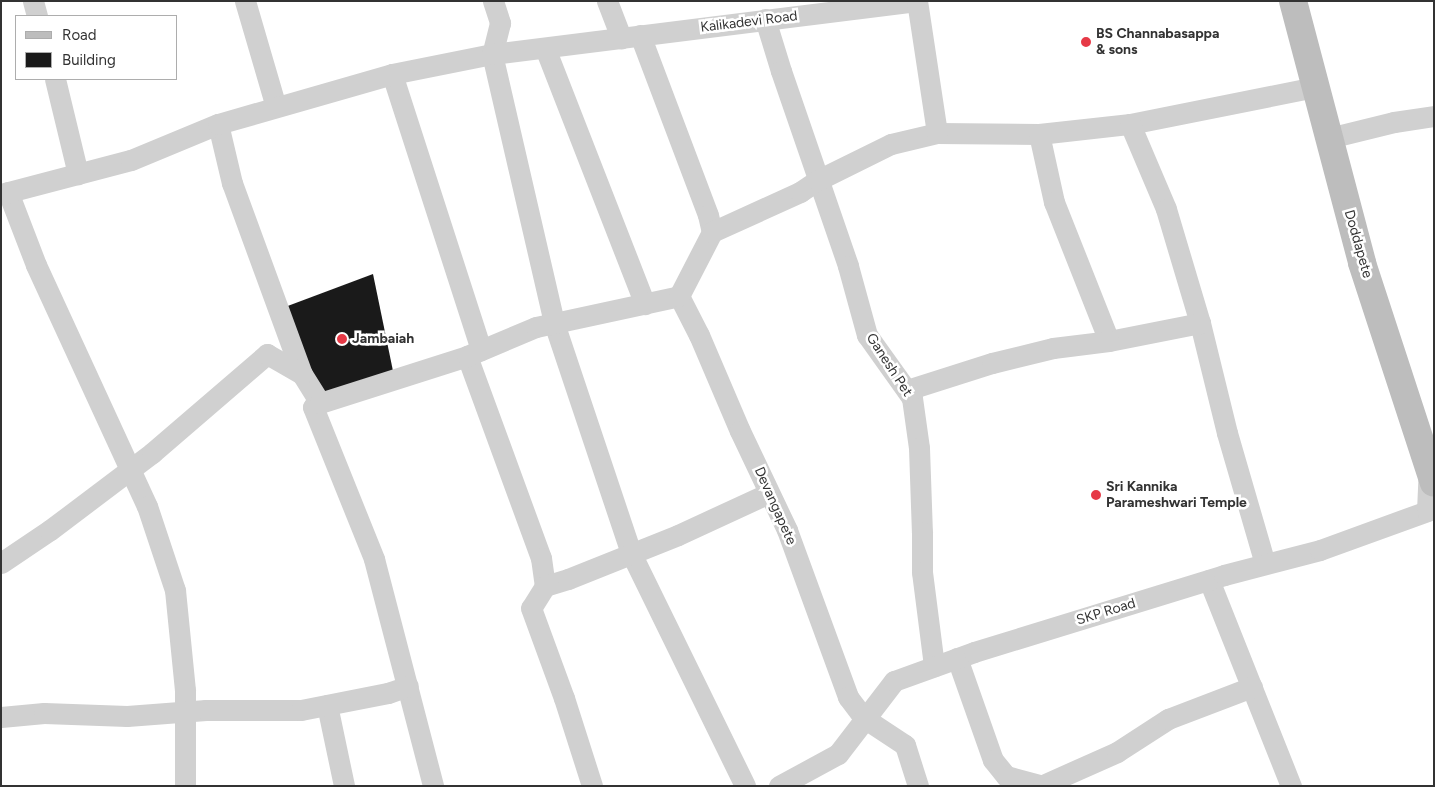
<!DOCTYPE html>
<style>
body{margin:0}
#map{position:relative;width:1435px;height:787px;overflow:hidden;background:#fff;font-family:Figtree,sans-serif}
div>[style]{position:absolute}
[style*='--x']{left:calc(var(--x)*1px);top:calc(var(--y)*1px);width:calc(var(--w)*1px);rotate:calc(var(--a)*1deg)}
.building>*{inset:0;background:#1a1a1a}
.street>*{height:21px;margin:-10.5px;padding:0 10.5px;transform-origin:10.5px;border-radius:10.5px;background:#d0d0d0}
.secondary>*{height:28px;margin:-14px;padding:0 14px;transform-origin:14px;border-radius:14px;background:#bdbdbd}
.dots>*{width:14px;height:14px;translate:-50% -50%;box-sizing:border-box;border:2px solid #fff;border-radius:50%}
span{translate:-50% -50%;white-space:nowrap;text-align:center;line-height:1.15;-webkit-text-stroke:5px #fff;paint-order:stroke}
.street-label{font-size:14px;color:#333}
.poi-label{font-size:14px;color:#333;font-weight:700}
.left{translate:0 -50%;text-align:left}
.frame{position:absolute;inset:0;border:2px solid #333;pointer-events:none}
.legend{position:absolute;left:15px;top:15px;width:162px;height:65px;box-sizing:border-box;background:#fff;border:1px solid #adadad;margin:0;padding:6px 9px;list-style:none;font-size:15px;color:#333}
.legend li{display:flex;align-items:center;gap:10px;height:25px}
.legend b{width:25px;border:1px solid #adadad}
</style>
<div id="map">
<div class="building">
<i style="clip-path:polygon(373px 274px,393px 371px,320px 395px,285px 307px)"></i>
</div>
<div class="street">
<i style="--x:33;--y:1;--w:16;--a:75"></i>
<i style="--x:245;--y:1;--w:110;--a:73.7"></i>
<i style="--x:493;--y:1;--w:23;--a:72"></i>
<i style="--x:500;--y:23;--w:32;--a:104"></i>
<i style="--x:492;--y:54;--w:276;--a:77"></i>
<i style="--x:554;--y:323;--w:243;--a:71.5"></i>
<i style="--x:631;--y:553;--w:259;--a:63.9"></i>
<i style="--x:607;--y:1;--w:40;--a:69"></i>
<i style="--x:765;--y:19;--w:54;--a:72.9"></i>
<i style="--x:781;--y:71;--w:206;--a:71"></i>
<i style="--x:848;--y:266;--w:72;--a:74.6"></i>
<i style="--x:867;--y:335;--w:77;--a:54.5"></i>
<i style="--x:912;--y:398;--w:50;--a:82"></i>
<i style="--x:919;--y:448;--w:84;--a:88"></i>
<i style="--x:922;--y:532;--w:40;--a:90"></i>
<i style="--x:922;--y:572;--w:95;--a:82.7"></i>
<i style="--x:640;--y:35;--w:192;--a:69.3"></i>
<i style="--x:708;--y:215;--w:17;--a:77"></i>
<i style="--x:545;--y:48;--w:275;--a:68.7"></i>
<i style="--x:392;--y:74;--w:290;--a:72.1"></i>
<i style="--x:55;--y:79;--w:98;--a:76.4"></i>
<i style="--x:218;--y:124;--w:61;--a:76.7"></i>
<i style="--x:232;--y:183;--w:203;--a:69.9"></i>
<i style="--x:302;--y:374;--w:34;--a:58"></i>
<i style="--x:320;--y:403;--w:8;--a:150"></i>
<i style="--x:313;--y:407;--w:164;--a:68.1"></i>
<i style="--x:374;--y:559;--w:235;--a:75.4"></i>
<i style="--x:1130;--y:124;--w:190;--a:-11.3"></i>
<i style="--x:937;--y:133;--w:102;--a:0.6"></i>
<i style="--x:1039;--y:134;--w:92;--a:-6.3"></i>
<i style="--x:1130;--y:124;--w:92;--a:67"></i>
<i style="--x:1166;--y:209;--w:119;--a:73.4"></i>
<i style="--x:1200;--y:323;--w:113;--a:76.2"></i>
<i style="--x:1227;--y:433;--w:136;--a:73.8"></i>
<i style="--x:1039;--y:134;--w:70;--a:77.6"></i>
<i style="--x:1054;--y:202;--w:149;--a:68.4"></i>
<i style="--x:1109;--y:341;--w:93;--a:-11.2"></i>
<i style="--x:1329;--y:138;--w:67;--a:-13.8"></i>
<i style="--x:1394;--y:122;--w:40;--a:-8.5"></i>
<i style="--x:8;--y:192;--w:78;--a:69"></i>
<i style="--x:36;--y:265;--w:265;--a:65.3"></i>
<i style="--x:147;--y:506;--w:89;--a:71.6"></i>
<i style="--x:175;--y:590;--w:100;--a:84.3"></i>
<i style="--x:185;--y:690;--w:96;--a:90"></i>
<i style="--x:1;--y:194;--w:134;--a:-14.7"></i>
<i style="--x:131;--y:160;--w:94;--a:-22.5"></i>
<i style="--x:218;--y:124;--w:181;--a:-16"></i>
<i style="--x:392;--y:74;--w:102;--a:-11.3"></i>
<i style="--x:492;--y:54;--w:428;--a:-7.1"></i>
<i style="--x:679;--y:296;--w:44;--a:62.9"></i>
<i style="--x:699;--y:335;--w:104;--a:66.9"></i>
<i style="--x:740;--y:431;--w:110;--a:64.6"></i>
<i style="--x:787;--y:530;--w:178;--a:69.9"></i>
<i style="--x:848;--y:697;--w:26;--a:53"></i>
<i style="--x:864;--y:718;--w:49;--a:33.4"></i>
<i style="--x:905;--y:745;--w:43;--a:72.4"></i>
<i style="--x:467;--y:356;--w:215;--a:69.9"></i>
<i style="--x:541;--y:558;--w:28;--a:82"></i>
<i style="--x:545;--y:586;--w:26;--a:122"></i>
<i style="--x:531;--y:608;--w:96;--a:69.9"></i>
<i style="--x:564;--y:698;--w:92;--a:72.3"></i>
<i style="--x:907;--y:390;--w:89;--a:-17.6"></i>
<i style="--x:992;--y:363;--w:63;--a:-13.8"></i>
<i style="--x:1053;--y:348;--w:56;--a:-7.1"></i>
<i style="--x:320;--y:403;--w:154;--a:-17.7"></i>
<i style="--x:467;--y:356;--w:75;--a:-22.8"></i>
<i style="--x:536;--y:327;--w:146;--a:-12.2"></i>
<i style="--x:679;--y:296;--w:72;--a:-62.7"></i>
<i style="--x:712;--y:232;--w:97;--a:-24.4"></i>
<i style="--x:800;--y:192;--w:22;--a:-34"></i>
<i style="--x:818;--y:180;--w:81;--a:-26.3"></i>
<i style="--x:891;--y:144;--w:47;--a:-13.4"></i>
<i style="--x:937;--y:133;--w:134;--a:-98.6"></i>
<i style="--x:1;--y:563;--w:59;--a:-34"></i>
<i style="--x:50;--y:530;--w:128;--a:-37"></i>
<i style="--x:152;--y:453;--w:152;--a:-40.7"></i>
<i style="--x:267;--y:354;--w:40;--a:29.7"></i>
<i style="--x:1209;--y:580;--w:222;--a:68.3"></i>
<i style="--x:545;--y:586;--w:24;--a:-17"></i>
<i style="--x:568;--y:579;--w:118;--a:-21.8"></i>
<i style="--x:678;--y:535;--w:100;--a:-24.8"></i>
<i style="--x:957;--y:658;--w:108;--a:70.6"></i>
<i style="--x:993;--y:760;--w:21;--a:51"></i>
<i style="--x:1006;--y:776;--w:39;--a:15"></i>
<i style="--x:327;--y:705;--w:83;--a:78.1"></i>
<i style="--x:1;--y:717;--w:43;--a:-5.3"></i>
<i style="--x:44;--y:713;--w:83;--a:2.1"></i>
<i style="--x:127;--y:716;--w:79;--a:-4.3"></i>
<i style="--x:206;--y:710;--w:95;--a:0"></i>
<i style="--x:301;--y:710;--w:89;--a:-11.1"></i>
<i style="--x:388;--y:693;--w:21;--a:-19"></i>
<i style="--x:1043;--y:785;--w:81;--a:-24"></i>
<i style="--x:1117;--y:752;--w:61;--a:-32.9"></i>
<i style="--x:1168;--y:719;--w:90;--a:-20.9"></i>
<i style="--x:779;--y:786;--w:67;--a:-28.5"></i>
<i style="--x:838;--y:754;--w:92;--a:-52.5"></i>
<i style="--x:894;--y:681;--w:85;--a:-19.9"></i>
<i style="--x:974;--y:652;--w:262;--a:-17.1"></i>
<i style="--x:1224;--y:575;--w:99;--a:-14.6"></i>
<i style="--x:1320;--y:550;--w:114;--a:-20"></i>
<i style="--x:1427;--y:511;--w:46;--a:-87.5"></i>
</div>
<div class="secondary">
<i style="--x:1293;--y:1;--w:271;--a:75.2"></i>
<i style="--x:1362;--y:263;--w:231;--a:71.9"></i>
</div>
<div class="dots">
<i style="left:1086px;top:42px;background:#e63946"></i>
<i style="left:342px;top:339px;background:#e63946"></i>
<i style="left:1096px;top:495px;background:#e63946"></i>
</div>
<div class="street-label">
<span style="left:749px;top:22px;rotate:-7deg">Kalikadevi Road</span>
<span style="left:1358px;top:244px;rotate:74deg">Doddapete</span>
<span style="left:889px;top:365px;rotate:57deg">Ganesh Pet</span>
<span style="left:775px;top:506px;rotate:66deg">Devangapete</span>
<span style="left:1106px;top:612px;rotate:-17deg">SKP Road</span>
</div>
<div class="poi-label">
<span class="left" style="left:1096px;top:42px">BS Channabasappa<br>&amp; sons</span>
<span class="left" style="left:352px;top:339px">Jambaiah</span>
<span class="left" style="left:1106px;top:495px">Sri Kannika<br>Parameshwari Temple</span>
</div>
<div class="frame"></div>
<ul class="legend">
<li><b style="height:6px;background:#bdbdbd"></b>Road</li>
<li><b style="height:14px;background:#1a1a1a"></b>Building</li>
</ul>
</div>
